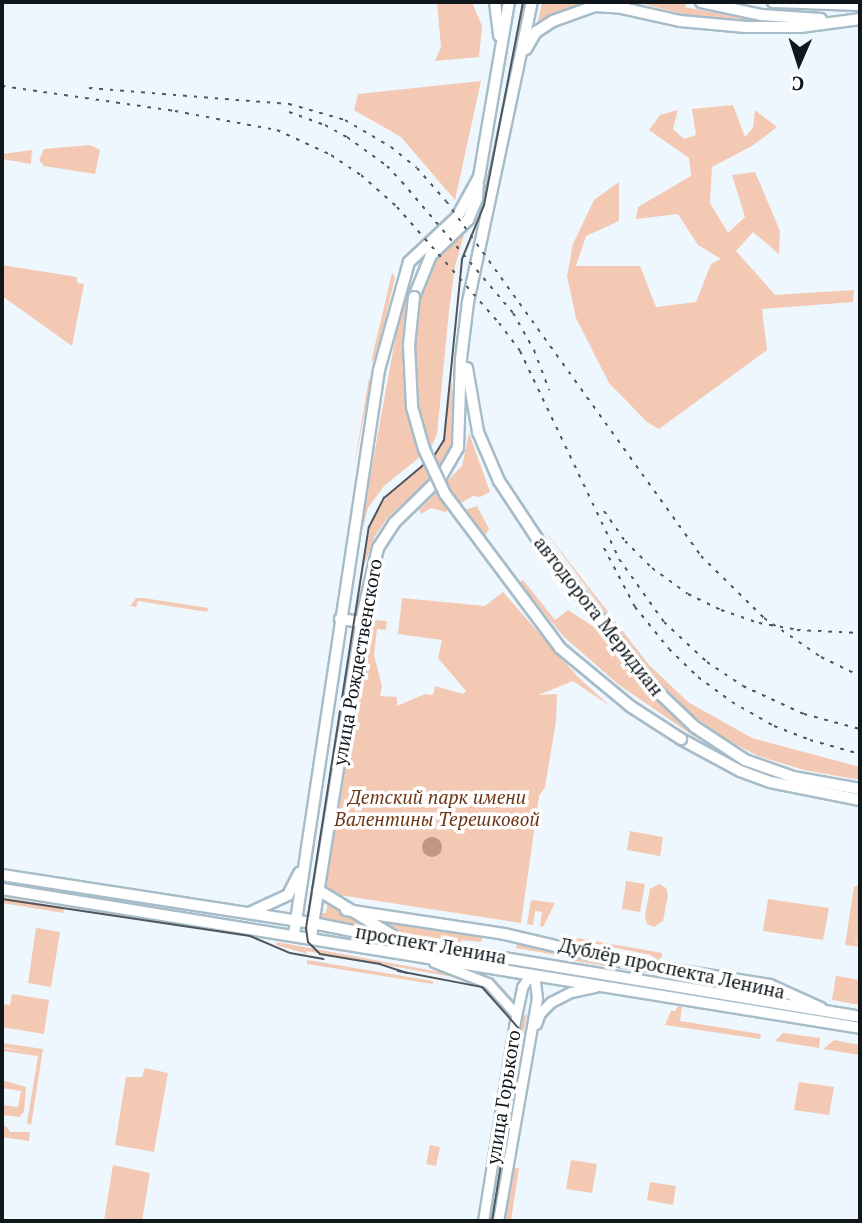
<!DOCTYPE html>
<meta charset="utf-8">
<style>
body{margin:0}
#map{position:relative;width:862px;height:1223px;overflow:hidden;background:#eef7fd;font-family:"PT Serif",serif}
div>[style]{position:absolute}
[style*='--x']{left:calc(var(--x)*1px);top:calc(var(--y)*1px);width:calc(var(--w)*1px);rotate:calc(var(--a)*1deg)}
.green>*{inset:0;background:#f3c9b4}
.water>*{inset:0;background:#c19782}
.round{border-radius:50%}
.roads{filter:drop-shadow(2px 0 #a6bcc9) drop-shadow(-2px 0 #a6bcc9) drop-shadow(0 2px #a6bcc9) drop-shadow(0 -2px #a6bcc9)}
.secondary>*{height:9px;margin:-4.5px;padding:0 4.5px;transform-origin:4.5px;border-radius:4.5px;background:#fff}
.primary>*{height:10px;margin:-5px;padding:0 5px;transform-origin:5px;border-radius:5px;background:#fff}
.tram>*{height:2px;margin:-1px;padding:0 1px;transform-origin:1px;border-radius:1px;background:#4f575c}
.rail>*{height:2px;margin-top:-1px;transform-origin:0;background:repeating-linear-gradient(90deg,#4f575c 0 3.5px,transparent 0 10.5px)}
.bridges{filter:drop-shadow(2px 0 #a6bcc9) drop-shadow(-2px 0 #a6bcc9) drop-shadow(0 2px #a6bcc9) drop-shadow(0 -2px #a6bcc9)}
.primary-bridge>*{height:10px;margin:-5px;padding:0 5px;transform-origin:5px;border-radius:5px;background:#fff}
span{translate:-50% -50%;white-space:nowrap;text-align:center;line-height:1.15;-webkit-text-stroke:7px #fff;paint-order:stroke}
.street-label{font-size:19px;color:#0f171b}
.park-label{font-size:19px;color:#6c3515;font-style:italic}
.frame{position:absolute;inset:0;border:4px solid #0f171b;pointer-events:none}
.north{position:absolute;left:764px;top:28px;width:70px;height:70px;-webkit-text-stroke:5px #fff;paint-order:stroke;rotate:183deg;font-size:19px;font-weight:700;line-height:28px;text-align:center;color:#0f171b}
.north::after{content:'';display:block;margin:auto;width:24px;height:32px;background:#0f171b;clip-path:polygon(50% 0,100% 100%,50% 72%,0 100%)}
</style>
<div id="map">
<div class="green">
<i style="clip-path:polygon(437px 2px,472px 2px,482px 26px,479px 57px,435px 61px,441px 47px)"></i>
<i style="clip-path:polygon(542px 2px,611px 2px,577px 6px,537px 26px)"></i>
<i style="clip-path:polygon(636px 2px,687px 2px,685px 7px,768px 23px,698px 18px)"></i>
<i style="clip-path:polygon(481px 81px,455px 200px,401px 137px,354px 110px,358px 94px)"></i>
<i style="clip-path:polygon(733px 105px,745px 137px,753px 128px,755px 110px,777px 127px,752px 146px,712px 167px,710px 203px,728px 233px,745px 217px,732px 175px,755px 172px,780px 231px,779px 254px,753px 232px,736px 251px,775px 295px,854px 290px,853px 302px,762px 309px,767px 350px,659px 429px,647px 422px,609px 383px,576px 318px,567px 276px,573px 244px,594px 200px,619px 182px,619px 221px,586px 236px,576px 266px,640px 266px,656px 307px,696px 302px,711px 264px,721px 259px,698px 245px,678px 214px,636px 219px,638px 207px,691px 176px,689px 158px,649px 130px,660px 115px,678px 110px,673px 129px,684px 139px,696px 135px,692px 109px)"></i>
<i style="clip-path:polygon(90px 145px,100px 150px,95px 174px,44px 166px,39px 160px,44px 149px)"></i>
<i style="clip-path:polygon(32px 150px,31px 164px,2px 159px,2px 154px)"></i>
<i style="clip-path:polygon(459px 233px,464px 235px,455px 266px,449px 311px,437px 434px,431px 448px,384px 486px,368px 508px,356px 554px,404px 290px,415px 267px,410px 286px,424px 285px,431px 261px)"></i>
<i style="clip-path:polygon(2px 265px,77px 277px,77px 283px,84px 284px,72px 346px,2px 296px)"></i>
<i style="clip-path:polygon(392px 273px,395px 277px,377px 356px,371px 362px)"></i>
<i style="clip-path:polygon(452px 377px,453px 435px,448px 458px,438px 472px,388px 517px,375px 536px,363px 569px,370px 528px,377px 509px,390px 493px,442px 447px)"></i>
<i style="clip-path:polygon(369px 378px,372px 383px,369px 401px,367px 401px,353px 473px)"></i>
<i style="clip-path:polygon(469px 433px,490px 492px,480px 497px,473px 496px,445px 512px,431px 508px,421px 514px,419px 510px,462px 466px)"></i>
<i style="clip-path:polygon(477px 506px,489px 529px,484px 537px,465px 510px)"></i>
<i style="clip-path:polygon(542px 527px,649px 665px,688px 702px,752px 738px,860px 767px,860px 780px,804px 770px,758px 756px,724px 738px,687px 711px,651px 675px)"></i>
<i style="clip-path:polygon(523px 580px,555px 620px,568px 610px,603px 633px,673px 716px,734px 758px,695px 737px,619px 685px,564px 637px,519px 583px)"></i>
<i style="clip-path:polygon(503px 592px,578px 677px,610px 706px,573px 681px,538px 695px,557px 694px,556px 721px,545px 787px,539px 796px,521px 923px,332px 894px,325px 885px,367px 612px,375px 613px,374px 620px,387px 621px,386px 630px,377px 629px,374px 655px,382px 686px,380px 696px,397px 697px,397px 706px,425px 694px,433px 695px,435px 686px,463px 694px,466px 691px,438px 658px,442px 640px,398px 634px,402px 598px,485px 606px)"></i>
<i style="clip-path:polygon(136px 598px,143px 598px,208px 608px,207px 612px,138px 601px,136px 607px,130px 606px)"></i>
<i style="clip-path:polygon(630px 831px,663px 837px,660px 856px,627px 850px)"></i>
<i style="clip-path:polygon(626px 881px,645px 884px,640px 912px,622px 909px)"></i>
<i style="clip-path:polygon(659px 884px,666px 888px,668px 895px,663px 921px,654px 927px,647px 924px,645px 916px,650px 889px)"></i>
<i style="clip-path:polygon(858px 885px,860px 942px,856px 941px,857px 936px,855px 942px,860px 943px,860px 947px,845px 945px,854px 887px)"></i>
<i style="clip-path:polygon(2px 897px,63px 907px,64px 913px,2px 903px)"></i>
<i style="clip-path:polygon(768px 899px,829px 908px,823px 940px,763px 931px)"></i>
<i style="clip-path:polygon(531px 900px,555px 903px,543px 927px,540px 926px,542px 912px,535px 911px,533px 925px,527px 924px)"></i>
<i style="clip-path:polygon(328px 902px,373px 927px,322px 918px,320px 913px,326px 913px)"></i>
<i style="clip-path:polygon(374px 919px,483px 936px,481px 942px,462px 940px,461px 942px,404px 934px)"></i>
<i style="clip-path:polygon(36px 928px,60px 932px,51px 987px,28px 983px)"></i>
<i style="clip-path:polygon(572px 937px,662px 953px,662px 957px,656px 961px,651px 955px,582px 941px,577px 943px,571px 942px)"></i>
<i style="clip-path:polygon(505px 939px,563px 951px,562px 956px,516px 948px,517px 944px)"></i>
<i style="clip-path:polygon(277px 942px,472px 978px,479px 980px,492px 992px,471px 980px,306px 951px,307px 954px,276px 945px)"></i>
<i style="clip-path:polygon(569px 953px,618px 965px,617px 968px,568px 960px)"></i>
<i style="clip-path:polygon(307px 960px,433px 981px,433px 984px,307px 964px)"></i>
<i style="clip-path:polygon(836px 976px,860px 980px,860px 1005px,832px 1000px)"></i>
<i style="clip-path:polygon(12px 994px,49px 1000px,44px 1034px,2px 1027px,2px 1004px,10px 1005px)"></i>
<i style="clip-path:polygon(678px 1006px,682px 1007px,680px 1021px,761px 1034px,760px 1039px,665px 1025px,671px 1011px,675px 1011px)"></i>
<i style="clip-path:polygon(527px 1014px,520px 1052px,514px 1051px,519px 1019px)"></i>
<i style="clip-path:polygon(783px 1033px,820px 1038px,819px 1048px,775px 1041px)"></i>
<i style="clip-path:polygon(834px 1040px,860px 1045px,860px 1055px,823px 1049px)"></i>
<i style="clip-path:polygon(2px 1043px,43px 1049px,31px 1125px,27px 1123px,38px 1056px,2px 1051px,2px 1048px,25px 1051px,2px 1047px)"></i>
<i style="clip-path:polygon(145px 1068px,168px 1073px,154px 1152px,115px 1145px,126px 1077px,142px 1077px)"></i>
<i style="clip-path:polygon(2px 1080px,26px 1087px,24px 1112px,19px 1117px,2px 1115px,2px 1105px,18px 1107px,21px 1091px,2px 1088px)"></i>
<i style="clip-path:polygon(799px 1082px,834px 1087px,829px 1115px,794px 1110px)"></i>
<i style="clip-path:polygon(2px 1126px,7px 1127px,10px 1132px,30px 1132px,29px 1141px,2px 1137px)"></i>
<i style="clip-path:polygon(430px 1145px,440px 1147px,436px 1166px,426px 1164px)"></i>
<i style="clip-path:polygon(571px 1160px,597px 1164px,592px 1193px,566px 1189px)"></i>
<i style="clip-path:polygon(113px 1165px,150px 1173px,142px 1221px,104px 1221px)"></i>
<i style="clip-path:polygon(515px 1168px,519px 1168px,511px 1221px,503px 1221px,510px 1174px)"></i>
<i style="clip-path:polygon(650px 1182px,676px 1186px,673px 1205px,647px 1200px)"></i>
</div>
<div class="water">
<i class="round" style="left:422px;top:837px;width:20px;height:20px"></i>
</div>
<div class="roads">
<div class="secondary">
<i style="--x:434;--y:962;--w:58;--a:21.3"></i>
<i style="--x:488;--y:983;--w:42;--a:47.9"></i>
<i style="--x:536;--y:1024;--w:12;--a:-70"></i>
<i style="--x:540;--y:1013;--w:16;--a:-45"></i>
<i style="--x:551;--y:1002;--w:22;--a:-27"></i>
<i style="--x:571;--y:992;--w:25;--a:-12"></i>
<i style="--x:483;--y:1221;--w:203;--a:-80.9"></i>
<i style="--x:515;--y:1021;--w:35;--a:-78"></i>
<i style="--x:522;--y:987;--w:14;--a:-56"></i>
<i style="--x:498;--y:1221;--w:226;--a:-80.1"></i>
<i style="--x:537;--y:998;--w:23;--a:-97"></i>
</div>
<div class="primary">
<i style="--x:495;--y:2;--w:34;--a:83"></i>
<i style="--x:701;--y:2;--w:61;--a:12.2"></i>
<i style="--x:761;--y:15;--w:60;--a:3.8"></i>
<i style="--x:773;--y:2;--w:87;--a:2"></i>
<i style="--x:526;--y:49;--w:20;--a:-60"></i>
<i style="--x:536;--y:32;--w:20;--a:-33"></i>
<i style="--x:553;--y:21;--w:45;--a:-19.7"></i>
<i style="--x:595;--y:6;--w:27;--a:4"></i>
<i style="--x:622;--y:8;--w:59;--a:12.6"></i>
<i style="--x:680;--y:21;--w:66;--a:5.2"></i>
<i style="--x:746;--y:27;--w:54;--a:0"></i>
<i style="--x:800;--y:27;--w:61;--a:-7.6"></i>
<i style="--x:414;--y:297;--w:45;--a:-68"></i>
<i style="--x:431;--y:255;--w:51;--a:-43.4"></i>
<i style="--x:468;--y:220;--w:23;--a:-67"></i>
<i style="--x:477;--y:199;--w:18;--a:-87"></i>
<i style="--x:467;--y:368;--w:65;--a:80.2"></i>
<i style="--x:478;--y:432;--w:53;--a:66.8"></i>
<i style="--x:499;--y:481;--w:74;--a:56.5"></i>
<i style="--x:540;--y:543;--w:184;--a:51.8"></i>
<i style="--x:654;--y:688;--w:57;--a:43.6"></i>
<i style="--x:695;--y:727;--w:60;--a:33.4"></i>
<i style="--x:745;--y:760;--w:51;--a:19.5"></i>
<i style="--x:793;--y:777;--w:68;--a:10.2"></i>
<i style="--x:340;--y:619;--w:21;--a:8"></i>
<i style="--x:681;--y:739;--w:67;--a:28.5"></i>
<i style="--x:740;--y:771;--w:32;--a:20"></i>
<i style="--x:770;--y:782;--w:92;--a:11.3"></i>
<i style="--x:2;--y:875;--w:315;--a:8.8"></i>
<i style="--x:313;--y:923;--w:91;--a:11.4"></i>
<i style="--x:402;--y:941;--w:464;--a:9.4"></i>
<i style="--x:2;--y:889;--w:869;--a:9.2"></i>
<i style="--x:318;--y:890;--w:87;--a:31.3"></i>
<i style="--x:346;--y:910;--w:160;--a:8.6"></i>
<i style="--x:504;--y:934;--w:118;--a:13.2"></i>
<i style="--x:619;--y:961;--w:153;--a:9"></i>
<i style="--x:770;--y:985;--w:56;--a:24.3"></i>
<i style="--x:249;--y:913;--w:43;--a:-24.8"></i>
<i style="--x:288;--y:895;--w:25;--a:-63"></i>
<i style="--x:294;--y:934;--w:570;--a:-81.43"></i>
<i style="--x:379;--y:370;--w:112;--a:-74.5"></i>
<i style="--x:409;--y:262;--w:66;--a:-43.2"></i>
<i style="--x:457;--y:217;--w:46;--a:-61.2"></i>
<i style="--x:479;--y:177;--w:178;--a:-80.3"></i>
<i style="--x:311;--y:937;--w:329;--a:-80.9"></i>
<i style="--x:363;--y:612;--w:66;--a:-76.8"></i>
<i style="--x:378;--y:548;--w:30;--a:-57"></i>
<i style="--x:394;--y:523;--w:66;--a:-44.4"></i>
<i style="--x:441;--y:477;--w:34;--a:-60"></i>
<i style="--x:458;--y:448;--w:89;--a:-88.1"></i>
<i style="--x:461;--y:359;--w:57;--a:-83"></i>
<i style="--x:468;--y:302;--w:307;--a:-78"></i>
</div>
</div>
<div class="tram">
<i style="--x:2;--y:899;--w:251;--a:8.5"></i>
<i style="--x:250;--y:936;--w:43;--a:23"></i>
<i style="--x:290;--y:953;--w:34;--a:10"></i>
<i style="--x:398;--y:971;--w:86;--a:10.8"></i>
<i style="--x:482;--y:987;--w:57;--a:48.5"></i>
<i style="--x:520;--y:1030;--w:11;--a:85"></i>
<i style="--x:521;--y:1041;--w:182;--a:99.2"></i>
<i style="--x:407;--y:973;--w:28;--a:-162"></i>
<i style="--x:380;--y:964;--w:61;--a:-170.5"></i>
<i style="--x:320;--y:954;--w:17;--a:-135"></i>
<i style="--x:308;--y:942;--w:14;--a:-98"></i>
<i style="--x:306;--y:928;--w:406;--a:-81.1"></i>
<i style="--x:369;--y:527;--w:33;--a:-63"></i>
<i style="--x:384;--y:498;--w:65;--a:-40"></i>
<i style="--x:434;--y:456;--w:19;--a:-58"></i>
<i style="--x:444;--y:440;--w:182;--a:-84.3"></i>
<i style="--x:462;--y:259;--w:58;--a:-67.8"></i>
<i style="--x:484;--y:205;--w:207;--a:-79.1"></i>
</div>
<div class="rail">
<i style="--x:2;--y:86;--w:175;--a:8.2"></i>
<i style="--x:175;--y:111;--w:104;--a:10.6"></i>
<i style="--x:277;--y:130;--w:60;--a:24.8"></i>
<i style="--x:331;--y:155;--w:36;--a:34"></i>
<i style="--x:361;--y:175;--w:48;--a:41.6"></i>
<i style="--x:397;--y:207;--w:154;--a:48.7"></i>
<i style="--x:499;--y:323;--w:35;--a:53"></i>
<i style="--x:520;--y:351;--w:230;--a:64.5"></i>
<i style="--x:619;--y:559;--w:77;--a:54.5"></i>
<i style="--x:664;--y:622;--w:59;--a:42.9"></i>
<i style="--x:707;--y:662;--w:43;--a:33.7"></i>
<i style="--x:743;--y:686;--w:67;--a:24.7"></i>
<i style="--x:804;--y:714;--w:58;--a:15"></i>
<i style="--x:89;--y:88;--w:201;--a:4.6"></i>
<i style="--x:289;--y:104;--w:58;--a:15.9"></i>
<i style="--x:345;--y:120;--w:53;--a:30.4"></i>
<i style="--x:391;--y:147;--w:33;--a:39"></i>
<i style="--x:417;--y:168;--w:44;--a:48.7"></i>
<i style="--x:446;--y:201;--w:437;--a:54.3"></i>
<i style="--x:701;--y:556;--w:88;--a:44.5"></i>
<i style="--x:764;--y:618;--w:69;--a:34.4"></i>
<i style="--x:821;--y:657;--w:43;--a:26"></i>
<i style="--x:289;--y:112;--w:38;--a:20"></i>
<i style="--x:325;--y:125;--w:25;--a:29"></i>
<i style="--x:347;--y:137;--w:49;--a:35.9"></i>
<i style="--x:387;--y:166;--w:22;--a:47"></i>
<i style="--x:402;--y:182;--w:172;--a:49.7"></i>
<i style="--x:513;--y:313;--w:43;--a:60.4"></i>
<i style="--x:534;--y:350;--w:43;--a:69.4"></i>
<i style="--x:604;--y:511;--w:37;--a:55"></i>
<i style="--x:625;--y:541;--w:38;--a:45"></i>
<i style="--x:652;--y:568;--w:44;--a:35.8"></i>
<i style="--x:688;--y:594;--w:37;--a:26"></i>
<i style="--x:721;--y:610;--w:40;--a:18.9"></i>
<i style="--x:759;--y:623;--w:39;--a:10"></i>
<i style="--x:797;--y:630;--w:63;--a:2.7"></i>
<i style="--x:604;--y:548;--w:67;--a:62.3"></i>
<i style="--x:635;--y:607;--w:54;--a:51"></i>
<i style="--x:669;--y:649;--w:40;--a:44"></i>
<i style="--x:698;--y:677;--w:42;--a:36.3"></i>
<i style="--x:732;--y:702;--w:48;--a:29.7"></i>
<i style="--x:774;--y:726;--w:39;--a:21"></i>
<i style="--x:810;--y:740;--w:52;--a:15.6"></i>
</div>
<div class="bridges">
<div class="primary-bridge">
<i style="--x:414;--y:297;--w:48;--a:95.9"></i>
<i style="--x:409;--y:345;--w:62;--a:87.2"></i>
<i style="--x:412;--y:407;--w:44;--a:74.1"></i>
<i style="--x:424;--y:449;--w:50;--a:65"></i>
<i style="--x:445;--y:494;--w:192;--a:53.2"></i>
<i style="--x:560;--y:648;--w:91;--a:39.6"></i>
<i style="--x:630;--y:706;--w:61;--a:32.9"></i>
</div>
</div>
<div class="street-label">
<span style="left:599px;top:616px;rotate:52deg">автодорога Меридиан</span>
<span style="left:357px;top:662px;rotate:-80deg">улица Рождественского</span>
<span style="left:431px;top:944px;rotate:10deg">проспект Ленина</span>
<span style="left:672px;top:968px;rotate:12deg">Дублёр проспекта Ленина</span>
<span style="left:503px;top:1097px;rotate:-81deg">улица Горького</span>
</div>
<div class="park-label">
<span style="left:437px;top:808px">Детский парк имени<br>Валентины Терешковой</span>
</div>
<div class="frame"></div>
<div class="north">С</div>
</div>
